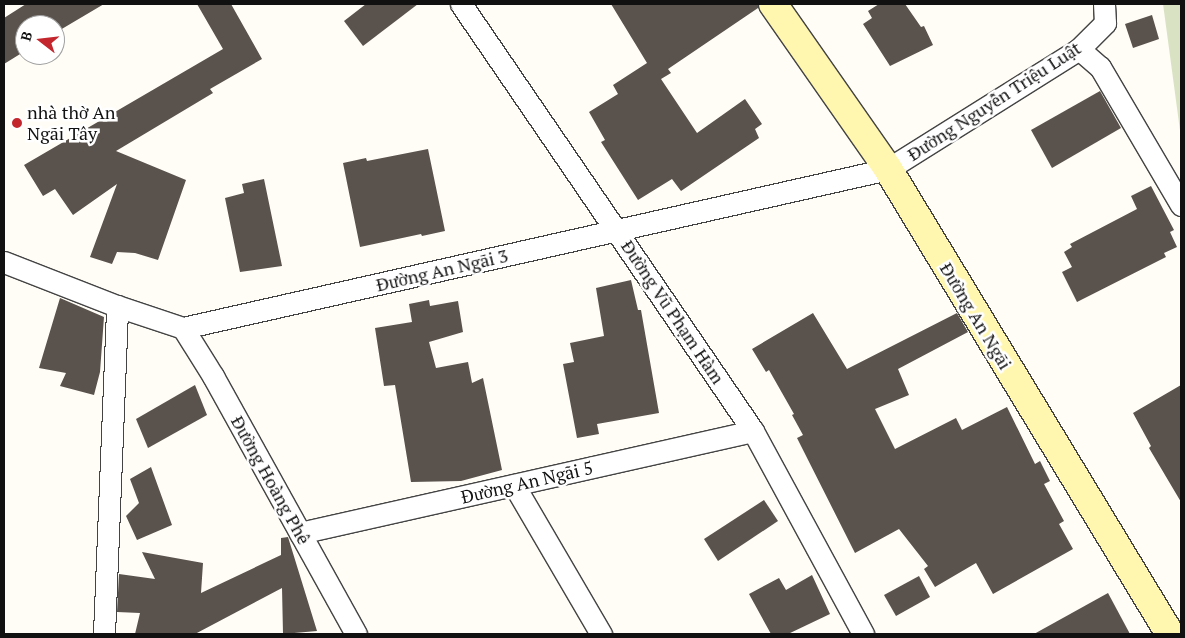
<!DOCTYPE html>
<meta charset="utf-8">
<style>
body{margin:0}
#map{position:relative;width:1185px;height:638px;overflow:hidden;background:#fffdf5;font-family:"PT Serif",serif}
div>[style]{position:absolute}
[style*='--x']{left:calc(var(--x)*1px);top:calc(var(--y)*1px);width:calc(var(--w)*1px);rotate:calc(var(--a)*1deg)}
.cemetery>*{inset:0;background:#d9e3c4}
.building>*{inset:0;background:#5a524d}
.roads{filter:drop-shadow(1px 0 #444) drop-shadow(-1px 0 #444) drop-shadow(0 1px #444) drop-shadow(0 -1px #444)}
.minor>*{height:21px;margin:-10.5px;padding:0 10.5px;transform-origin:10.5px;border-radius:10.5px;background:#fff}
.secondary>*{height:28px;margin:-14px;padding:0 14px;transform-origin:14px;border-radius:14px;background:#fff6b0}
.dots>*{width:14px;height:14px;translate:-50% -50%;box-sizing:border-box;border:2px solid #fff;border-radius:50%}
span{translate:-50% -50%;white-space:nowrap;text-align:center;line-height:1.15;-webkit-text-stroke:5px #fff;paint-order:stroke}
.street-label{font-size:18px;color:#111}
.poi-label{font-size:18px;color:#111}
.left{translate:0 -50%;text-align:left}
.frame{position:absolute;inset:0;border:5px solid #111;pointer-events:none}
.north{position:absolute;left:15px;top:15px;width:50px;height:50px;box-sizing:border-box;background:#fff;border:1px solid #a0a0a0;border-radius:50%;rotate:286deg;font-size:14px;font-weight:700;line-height:20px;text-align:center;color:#111}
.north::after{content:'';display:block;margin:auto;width:18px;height:22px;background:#c4262e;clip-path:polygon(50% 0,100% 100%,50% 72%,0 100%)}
</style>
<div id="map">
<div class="cemetery">
<i style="clip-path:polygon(1163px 4px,1181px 4px,1181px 138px,1168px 41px)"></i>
</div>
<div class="building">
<i style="clip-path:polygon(26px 4px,104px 4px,55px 33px,55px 25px,25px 25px,25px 51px,4px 64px,4px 18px)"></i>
<i style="clip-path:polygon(197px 4px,231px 4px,262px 59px,210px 89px,213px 93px,116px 151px,186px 180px,158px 260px,135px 253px,117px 252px,112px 264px,90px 257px,117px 184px,73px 215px,55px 189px,43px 196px,24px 165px,223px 49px)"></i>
<i style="clip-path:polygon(366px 4px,418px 4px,363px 46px,344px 21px)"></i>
<i style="clip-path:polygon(611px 4px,758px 4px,758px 8px,668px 69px,671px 73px,661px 79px,697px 133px,745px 99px,762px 124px,755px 129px,759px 138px,681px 191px,672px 179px,638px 200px,601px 142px,605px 140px,589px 112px,618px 94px,613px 85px,647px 63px)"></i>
<i style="clip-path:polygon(879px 4px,905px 4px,921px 27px,924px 26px,933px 45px,890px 66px,863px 24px,872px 18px,868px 11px)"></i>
<i style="clip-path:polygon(1152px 15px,1159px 39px,1133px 48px,1125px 24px)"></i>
<i style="clip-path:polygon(1100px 91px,1121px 128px,1052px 168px,1031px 130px)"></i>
<i style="clip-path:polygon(428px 149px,445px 231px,422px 236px,421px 234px,360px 247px,343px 163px,366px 158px,367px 161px)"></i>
<i style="clip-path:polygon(264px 179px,282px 266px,240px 272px,225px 198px,244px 193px,242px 184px)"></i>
<i style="clip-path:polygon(1151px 186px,1174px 230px,1170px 232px,1177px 247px,1164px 253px,1166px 257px,1077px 302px,1062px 272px,1072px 267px,1064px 252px,1072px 247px,1070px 244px,1137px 209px,1131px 196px)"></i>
<i style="clip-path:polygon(631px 280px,638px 310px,641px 310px,659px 413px,597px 424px,599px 434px,577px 438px,563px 364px,574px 362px,570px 343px,604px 336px,596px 288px)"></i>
<i style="clip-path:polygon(60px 298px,104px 317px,100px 372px,94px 395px,60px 386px,66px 373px,39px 368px)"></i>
<i style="clip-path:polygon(429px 300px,430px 306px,458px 301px,463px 332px,429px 342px,436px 368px,468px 362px,472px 383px,483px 378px,502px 470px,461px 481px,411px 482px,395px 385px,384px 386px,375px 328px,412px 322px,409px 304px)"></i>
<i style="clip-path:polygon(813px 313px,847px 369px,957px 313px,968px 332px,898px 369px,909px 395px,875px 409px,895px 449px,956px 418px,962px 430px,1007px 407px,1035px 464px,1040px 461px,1050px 481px,1044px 484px,1064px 521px,1059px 524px,1073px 549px,993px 594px,976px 563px,935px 587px,924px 569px,928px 566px,899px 529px,855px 553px,797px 438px,803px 435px,792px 415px,794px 414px,769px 370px,766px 372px,752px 349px)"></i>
<i style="clip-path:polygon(195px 385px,207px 415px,148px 448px,136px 419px)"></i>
<i style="clip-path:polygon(1181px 385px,1181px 502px,1149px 448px,1151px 446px,1133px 413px)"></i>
<i style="clip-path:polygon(151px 467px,172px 525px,137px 540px,126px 516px,139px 503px,130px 479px)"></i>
<i style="clip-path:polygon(764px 500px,778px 521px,718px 561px,704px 539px)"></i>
<i style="clip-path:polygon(288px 537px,317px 631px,283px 634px,282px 588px,195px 634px,135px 634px,140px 613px,117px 612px,119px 574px,155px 579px,142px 552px,203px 563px,201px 593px,281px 555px,281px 538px)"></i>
<i style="clip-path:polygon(812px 575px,830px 614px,788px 634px,771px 634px,749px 594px,779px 578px,786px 590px)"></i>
<i style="clip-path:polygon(919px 576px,930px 597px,896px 616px,884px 595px)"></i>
<i style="clip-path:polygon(1108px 593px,1130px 634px,1034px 634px)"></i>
</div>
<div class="roads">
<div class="minor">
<i style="--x:461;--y:4;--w:517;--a:55.63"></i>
<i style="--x:753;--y:431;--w:231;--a:61.5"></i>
<i style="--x:1079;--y:49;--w:28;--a:41"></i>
<i style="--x:1100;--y:67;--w:160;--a:59.6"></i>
<i style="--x:4;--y:262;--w:121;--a:21.3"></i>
<i style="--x:117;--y:306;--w:70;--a:18.4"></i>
<i style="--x:183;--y:328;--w:723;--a:-12.71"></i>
<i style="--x:888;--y:169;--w:226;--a:-32.1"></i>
<i style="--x:1079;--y:49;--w:37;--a:-45"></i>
<i style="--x:1105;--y:23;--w:19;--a:-93"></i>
<i style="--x:183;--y:328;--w:57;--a:58"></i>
<i style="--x:213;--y:376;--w:295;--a:61"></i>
<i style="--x:514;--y:485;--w:173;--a:59.7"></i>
<i style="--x:300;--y:533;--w:464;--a:-12.7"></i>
<i style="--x:104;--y:634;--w:328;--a:-87.7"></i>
</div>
<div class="secondary">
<i style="--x:773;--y:4;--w:201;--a:55.1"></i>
<i style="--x:888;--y:169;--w:544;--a:58.77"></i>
</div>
</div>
<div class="dots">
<i style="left:17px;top:123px;background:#c4262e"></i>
</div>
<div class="street-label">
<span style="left:994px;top:101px;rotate:-33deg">Đường Nguyễn Triệu Luật</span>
<span style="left:442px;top:270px;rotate:-13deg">Đường An Ngãi 3</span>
<span style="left:673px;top:312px;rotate:56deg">Đường Vũ Phạm Hàm</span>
<span style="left:976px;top:316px;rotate:59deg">Đường An Ngãi</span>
<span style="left:271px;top:480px;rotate:61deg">Đường Hoàng Phê</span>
<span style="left:527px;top:482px;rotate:-13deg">Đường An Ngãi 5</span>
</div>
<div class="poi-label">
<span class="left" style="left:27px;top:123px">nhà thờ An<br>Ngãi Tây</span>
</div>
<div class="frame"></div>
<div class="north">B</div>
</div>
